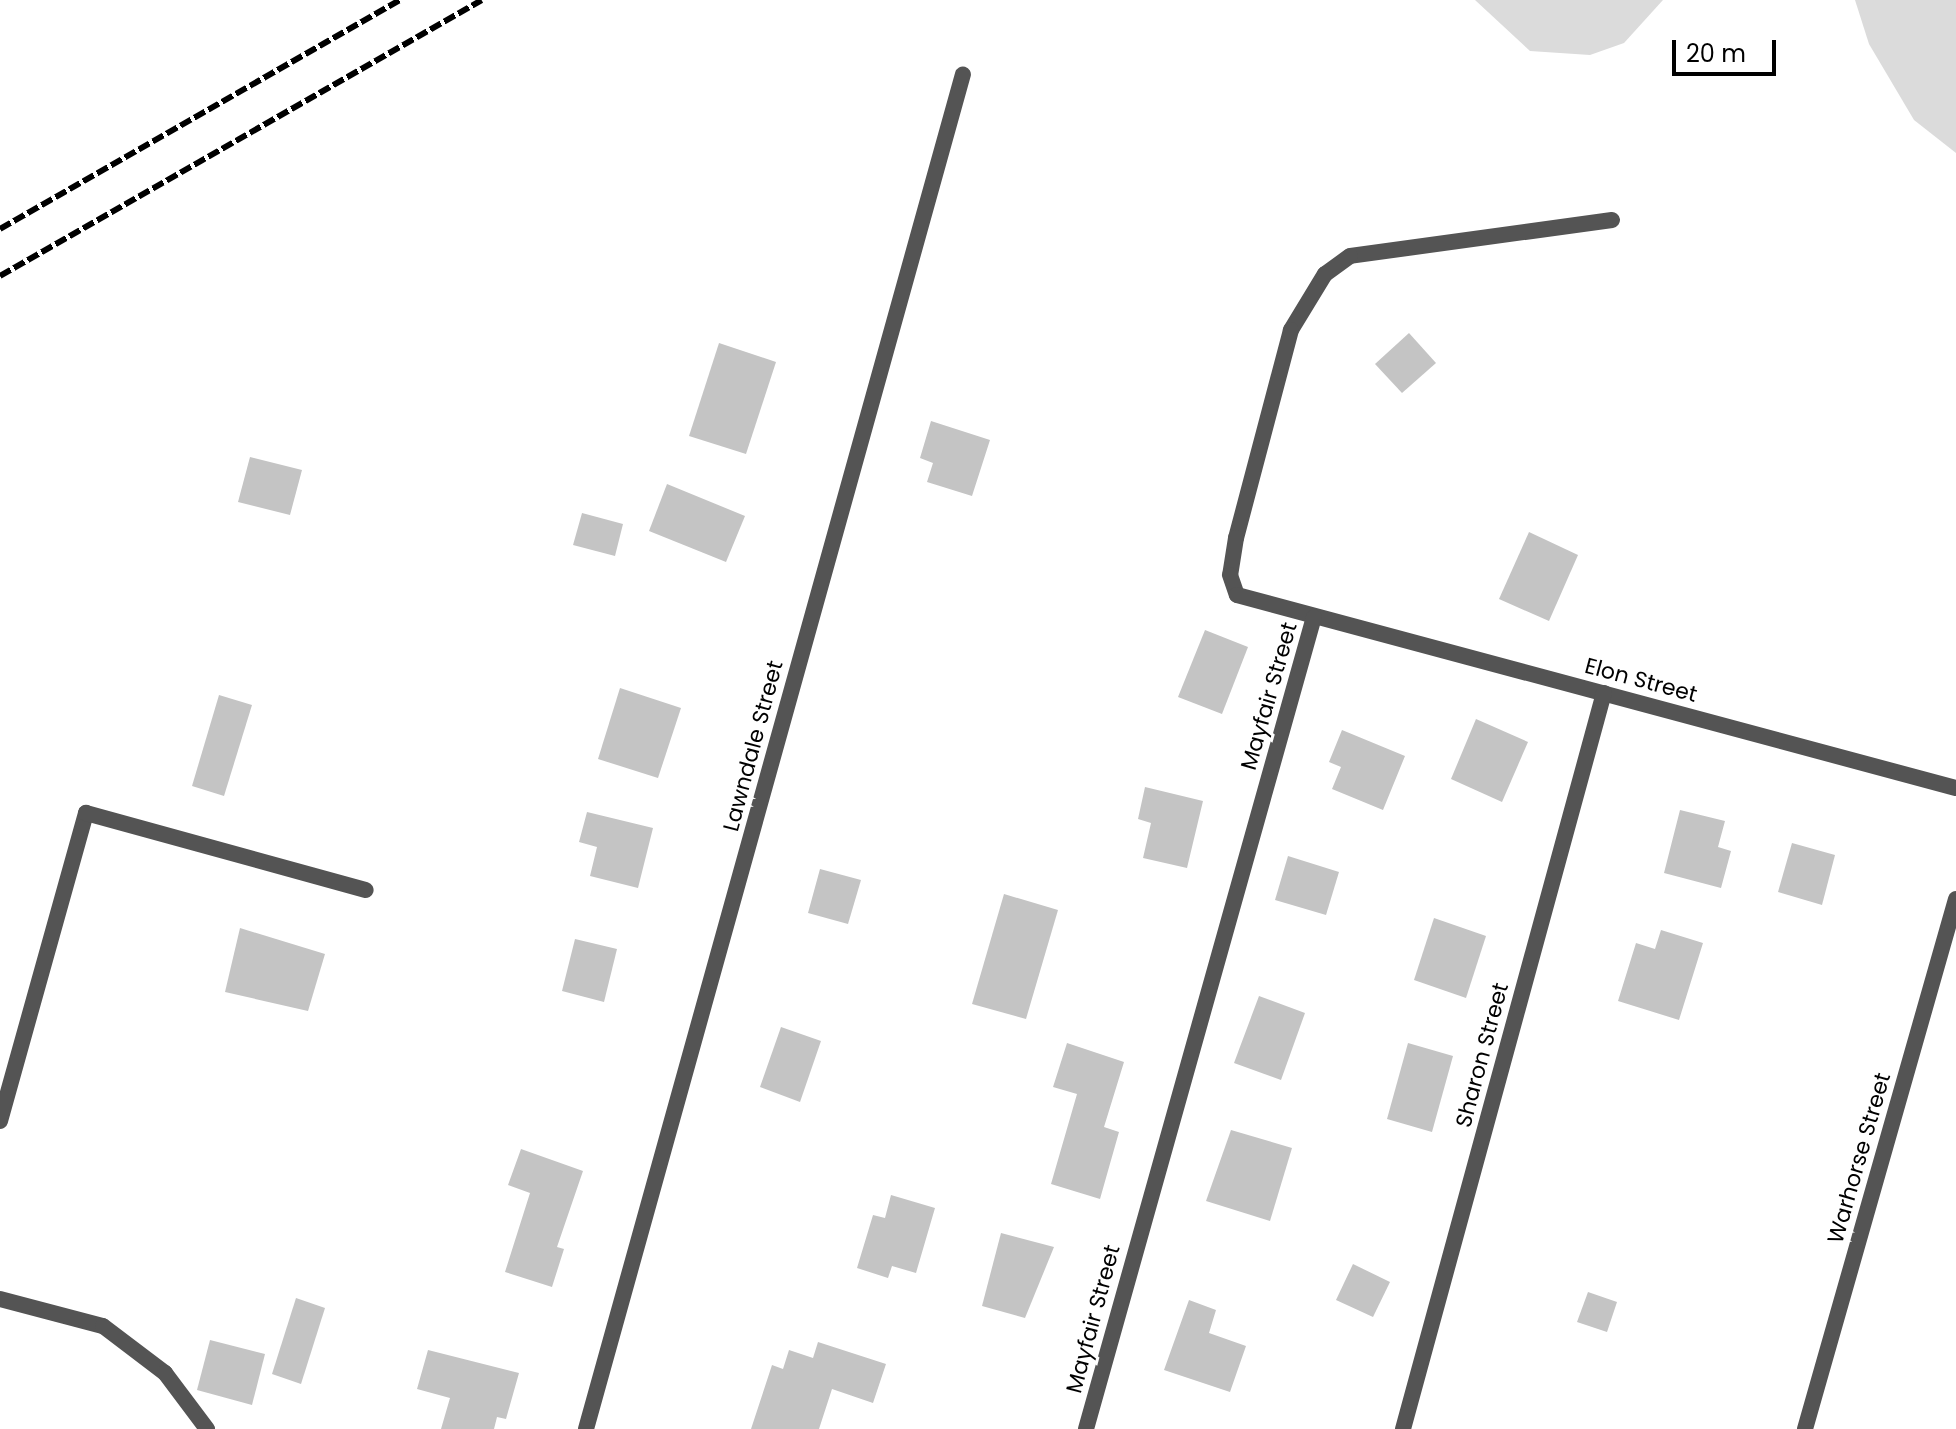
<!DOCTYPE html>
<style>
body{margin:0}
#map{position:relative;width:1956px;height:1429px;overflow:hidden;background:#fff;font-family:Poppins,sans-serif}
div>[style]{position:absolute}
[style*='--x']{left:calc(var(--x)*1px);top:calc(var(--y)*1px);width:calc(var(--w)*1px);rotate:calc(var(--a)*1deg)}
.green>*{inset:0;background:#dbdbdb}
.building>*{inset:0;background:#c4c4c4}
.lane>*{height:16px;margin:-8px;padding:0 8px;transform-origin:8px;border-radius:8px;background:#545454}
.street>*{height:16px;margin:-8px;padding:0 8px;transform-origin:8px;border-radius:8px;background:#545454}
.rail>*{height:6px;margin-top:-3px;transform-origin:0;background:repeating-linear-gradient(90deg,#000 0 12px,transparent 0 16px)}
span{translate:-50% -50%;white-space:nowrap;text-align:center;line-height:1.15;-webkit-text-stroke:6px #fff;paint-order:stroke}
.street-label{font-size:22px;color:#000}
.scale{position:absolute;left:1672px;top:40px;width:104px;height:36px;box-sizing:border-box;border:4px solid #000;border-top:0;padding-left:10px;font-size:24px;line-height:28px;white-space:nowrap;color:#000;-webkit-text-stroke:6px #fff;paint-order:stroke}
</style>
<div id="map">
<div class="green">
<i style="clip-path:polygon(1475px 0,1663px 0,1624px 43px,1590px 55px,1530px 51px)"></i>
<i style="clip-path:polygon(1855px 0,1956px 0,1956px 153px,1914px 120px,1869px 44px)"></i>
</div>
<div class="building">
<i style="clip-path:polygon(1409px 333px,1436px 363px,1402px 393px,1375px 364px)"></i>
<i style="clip-path:polygon(719px 343px,776px 362px,746px 454px,689px 436px)"></i>
<i style="clip-path:polygon(931px 421px,990px 440px,972px 496px,927px 482px,933px 463px,920px 458px)"></i>
<i style="clip-path:polygon(250px 457px,302px 470px,290px 515px,238px 502px)"></i>
<i style="clip-path:polygon(667px 484px,745px 516px,726px 562px,649px 531px)"></i>
<i style="clip-path:polygon(582px 513px,623px 524px,615px 556px,573px 545px)"></i>
<i style="clip-path:polygon(1529px 532px,1578px 555px,1549px 621px,1499px 599px)"></i>
<i style="clip-path:polygon(1205px 630px,1248px 647px,1222px 714px,1178px 697px)"></i>
<i style="clip-path:polygon(620px 688px,681px 708px,658px 778px,598px 759px)"></i>
<i style="clip-path:polygon(219px 695px,252px 705px,224px 796px,192px 786px)"></i>
<i style="clip-path:polygon(1476px 719px,1528px 742px,1502px 802px,1451px 779px)"></i>
<i style="clip-path:polygon(1342px 730px,1405px 756px,1383px 810px,1332px 789px,1341px 767px,1329px 762px)"></i>
<i style="clip-path:polygon(1145px 787px,1203px 801px,1187px 868px,1143px 858px,1151px 823px,1138px 819px)"></i>
<i style="clip-path:polygon(1680px 810px,1725px 821px,1718px 847px,1731px 851px,1721px 888px,1664px 873px)"></i>
<i style="clip-path:polygon(587px 812px,653px 828px,638px 888px,590px 876px,597px 847px,579px 842px)"></i>
<i style="clip-path:polygon(1792px 843px,1835px 855px,1822px 905px,1778px 892px)"></i>
<i style="clip-path:polygon(1288px 856px,1339px 872px,1326px 915px,1275px 900px)"></i>
<i style="clip-path:polygon(820px 869px,861px 880px,848px 924px,808px 913px)"></i>
<i style="clip-path:polygon(1004px 894px,1058px 910px,1026px 1019px,972px 1004px)"></i>
<i style="clip-path:polygon(1434px 918px,1486px 936px,1466px 998px,1414px 980px)"></i>
<i style="clip-path:polygon(240px 928px,325px 954px,308px 1011px,225px 992px)"></i>
<i style="clip-path:polygon(1661px 930px,1703px 943px,1679px 1020px,1618px 1001px,1636px 943px,1655px 949px)"></i>
<i style="clip-path:polygon(575px 939px,617px 949px,604px 1002px,562px 991px)"></i>
<i style="clip-path:polygon(1259px 996px,1305px 1013px,1281px 1080px,1234px 1063px)"></i>
<i style="clip-path:polygon(781px 1027px,821px 1041px,800px 1102px,760px 1087px)"></i>
<i style="clip-path:polygon(1067px 1043px,1124px 1062px,1104px 1127px,1119px 1132px,1100px 1199px,1051px 1184px,1077px 1094px,1053px 1087px)"></i>
<i style="clip-path:polygon(1408px 1043px,1453px 1056px,1432px 1132px,1387px 1119px)"></i>
<i style="clip-path:polygon(1231px 1130px,1292px 1148px,1270px 1221px,1206px 1201px)"></i>
<i style="clip-path:polygon(521px 1149px,583px 1171px,557px 1247px,564px 1249px,552px 1287px,505px 1272px,530px 1193px,508px 1185px)"></i>
<i style="clip-path:polygon(891px 1195px,935px 1208px,916px 1273px,892px 1266px,888px 1278px,857px 1268px,873px 1215px,885px 1218px)"></i>
<i style="clip-path:polygon(1001px 1233px,1054px 1247px,1025px 1318px,982px 1306px)"></i>
<i style="clip-path:polygon(1353px 1264px,1390px 1282px,1373px 1317px,1336px 1300px)"></i>
<i style="clip-path:polygon(1588px 1292px,1617px 1302px,1607px 1332px,1577px 1322px)"></i>
<i style="clip-path:polygon(296px 1298px,325px 1308px,301px 1384px,272px 1374px)"></i>
<i style="clip-path:polygon(1189px 1300px,1216px 1310px,1209px 1333px,1246px 1346px,1230px 1392px,1164px 1370px)"></i>
<i style="clip-path:polygon(210px 1340px,265px 1354px,252px 1405px,197px 1390px)"></i>
<i style="clip-path:polygon(818px 1342px,886px 1364px,873px 1403px,832px 1389px,819px 1429px,751px 1429px,772px 1365px,783px 1369px,789px 1350px,813px 1358px)"></i>
<i style="clip-path:polygon(428px 1350px,519px 1373px,506px 1419px,497px 1417px,494px 1429px,441px 1429px,450px 1398px,417px 1389px)"></i>
</div>
<div class="lane">
<i style="--x:0;--y:1299;--w:106;--a:14.7"></i>
<i style="--x:103;--y:1326;--w:78;--a:37.2"></i>
<i style="--x:165;--y:1373;--w:70;--a:53.1"></i>
</div>
<div class="street">
<i style="--x:1612;--y:220;--w:264;--a:172.2"></i>
<i style="--x:1350;--y:256;--w:31;--a:144"></i>
<i style="--x:1325;--y:274;--w:66;--a:121.3"></i>
<i style="--x:1291;--y:330;--w:215;--a:104.8"></i>
<i style="--x:1236;--y:538;--w:37;--a:99"></i>
<i style="--x:1230;--y:575;--w:21;--a:71"></i>
<i style="--x:1237;--y:595;--w:744;--a:15.03"></i>
<i style="--x:0;--y:1121;--w:320;--a:-74.4"></i>
<i style="--x:86;--y:813;--w:290;--a:15.4"></i>
<i style="--x:586;--y:1429;--w:1406;--a:-74.45"></i>
<i style="--x:1086;--y:1429;--w:843;--a:-74.32"></i>
<i style="--x:1403;--y:1429;--w:763;--a:-74.73"></i>
<i style="--x:1805;--y:1429;--w:551;--a:-74.1"></i>
</div>
<div class="rail">
<i style="--x:0;--y:229;--w:461;--a:-29.8"></i>
<i style="--x:0;--y:276;--w:555;--a:-29.8"></i>
</div>
<div class="street-label">
<span style="left:1641px;top:680px;rotate:15deg">Elon Street</span>
<span style="left:1269px;top:696px;rotate:-74deg">Mayfair Street</span>
<span style="left:753px;top:746px;rotate:-75deg">Lawndale Street</span>
<span style="left:1482px;top:1055px;rotate:-75deg">Sharon Street</span>
<span style="left:1859px;top:1158px;rotate:-74deg">Warhorse Street</span>
<span style="left:1093px;top:1319px;rotate:-75deg">Mayfair Street</span>
</div>
<div class="scale">20 m</div>
</div>
